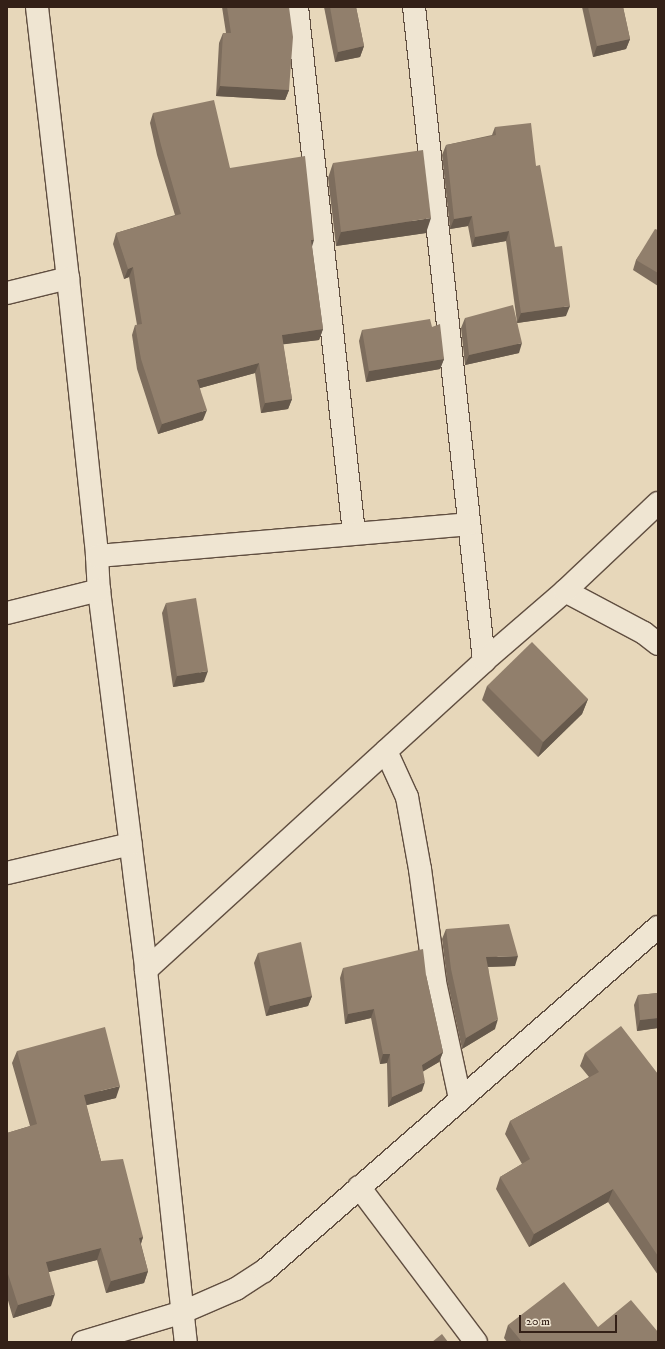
<!DOCTYPE html>
<style>
body{margin:0}
#map{position:relative;width:665px;height:1349px;overflow:hidden;background:#e7d7ba;font-family:"IM FELL DW Pica",serif}
div>[style]{position:absolute}
[style*='--x']{left:calc(var(--x)*1px);top:calc(var(--y)*1px);width:calc(var(--w)*1px);rotate:calc(var(--a)*1deg)}
.roads{filter:drop-shadow(1px 0 #604e40) drop-shadow(-1px 0 #604e40) drop-shadow(0 1px #604e40) drop-shadow(0 -1px #604e40)}
.minor>*{height:22px;margin:-11px;padding:0 11px;transform-origin:11px;border-radius:11px;background:#efe5d2}
.wall>*{inset:0;background:#7d6d5d}
.shaded-wall>*{inset:0;background:#66594c}
.building>*{inset:0;background:#917f6c}
span{translate:-50% -50%;white-space:nowrap;text-align:center;line-height:1.15;-webkit-text-stroke:3.5px #efe5d2;paint-order:stroke}
.frame{position:absolute;inset:0;border:8px solid #332017;pointer-events:none}
.scale{position:absolute;left:519px;top:1315px;width:98px;height:18px;box-sizing:border-box;border:2px solid #332017;border-top:0;padding-left:5px;font-size:12px;line-height:14px;white-space:nowrap;color:#332017;-webkit-text-stroke:3px #efe5d2;paint-order:stroke}
</style>
<div id="map">
<div class="roads">
<div class="minor">
<i style="--x:37;--y:7;--w:273;--a:83.5"></i>
<i style="--x:68;--y:278;--w:280;--a:84"></i>
<i style="--x:97;--y:556;--w:34;--a:87"></i>
<i style="--x:99;--y:590;--w:383;--a:82.9"></i>
<i style="--x:146;--y:970;--w:374;--a:83.9"></i>
<i style="--x:297;--y:7;--w:529;--a:83.82"></i>
<i style="--x:414;--y:7;--w:658;--a:83.89"></i>
<i style="--x:7;--y:293;--w:63;--a:-13.8"></i>
<i style="--x:97;--y:556;--w:373;--a:-4.9"></i>
<i style="--x:565;--y:591;--w:89;--a:28"></i>
<i style="--x:644;--y:633;--w:18;--a:38"></i>
<i style="--x:7;--y:613;--w:95;--a:-14"></i>
<i style="--x:386;--y:751;--w:51;--a:65.5"></i>
<i style="--x:407;--y:797;--w:73;--a:79.8"></i>
<i style="--x:420;--y:869;--w:114;--a:82.4"></i>
<i style="--x:435;--y:982;--w:120;--a:77.9"></i>
<i style="--x:7;--y:873;--w:127;--a:-13.2"></i>
<i style="--x:146;--y:970;--w:458;--a:-42.4"></i>
<i style="--x:484;--y:661;--w:107;--a:-40.8"></i>
<i style="--x:565;--y:591;--w:128;--a:-43.4"></i>
<i style="--x:359;--y:1187;--w:194;--a:53"></i>
<i style="--x:83;--y:1342;--w:104;--a:-16.7"></i>
<i style="--x:183;--y:1312;--w:58;--a:-23.5"></i>
<i style="--x:236;--y:1289;--w:33;--a:-33"></i>
<i style="--x:264;--y:1271;--w:523;--a:-41.12"></i>
</div>
</div>
<div class="wall">
<i style="clip-path:polygon(222px 7px,289px 7px,289px 90px,285px 100px,216px 96px,219px 43px,223px 33px,226px 33px)"></i>
<i style="clip-path:polygon(324px 7px,356px 7px,364px 46px,360px 57px,335px 62px)"></i>
<i style="clip-path:polygon(582px 7px,623px 7px,630px 39px,626px 49px,593px 57px)"></i>
<i style="clip-path:polygon(153px 113px,230px 168px,312px 246px,323px 329px,319px 340px,283px 344px,292px 399px,288px 409px,261px 413px,255px 373px,200px 388px,203px 420px,158px 434px,137px 369px,132px 335px,135px 325px,137px 325px,129px 277px,124px 279px,113px 244px,116px 233px,175px 215px,157px 155px,150px 123px)"></i>
<i style="clip-path:polygon(495px 127px,536px 166px,566px 316px,517px 323px,519px 353px,465px 365px,461px 328px,465px 318px,517px 322px,506px 241px,472px 247px,468px 226px,450px 229px,442px 155px,446px 145px,492px 135px)"></i>
<i style="clip-path:polygon(333px 163px,426px 233px,336px 246px,328px 178px)"></i>
<i style="clip-path:polygon(658px 230px,658px 286px,633px 270px,636px 260px)"></i>
<i style="clip-path:polygon(432px 327px,444px 359px,440px 369px,366px 382px,359px 341px,362px 330px)"></i>
<i style="clip-path:polygon(658px 336px,658px 350px,657px 340px)"></i>
<i style="clip-path:polygon(166px 603px,204px 682px,173px 687px,162px 613px)"></i>
<i style="clip-path:polygon(487px 686px,588px 699px,582px 714px,538px 757px,482px 700px)"></i>
<i style="clip-path:polygon(446px 929px,515px 966px,488px 967px,495px 1029px,462px 1049px,447px 980px,442px 939px)"></i>
<i style="clip-path:polygon(258px 953px,312px 996px,308px 1006px,266px 1016px,254px 963px)"></i>
<i style="clip-path:polygon(343px 968px,426px 975px,443px 1052px,439px 1062px,423px 1071px,422px 1091px,388px 1107px,387px 1063px,380px 1064px,371px 1018px,345px 1024px,340px 978px)"></i>
<i style="clip-path:polygon(658px 993px,658px 1028px,637px 1031px,634px 1005px,638px 995px)"></i>
<i style="clip-path:polygon(17px 1051px,116px 1098px,86px 1105px,101px 1161px,143px 1237px,141px 1244px,148px 1271px,144px 1283px,106px 1293px,97px 1260px,49px 1272px,51px 1306px,13px 1318px,7px 1297px,7px 1133px,30px 1126px,12px 1063px)"></i>
<i style="clip-path:polygon(585px 1053px,658px 1074px,658px 1275px,608px 1202px,529px 1247px,496px 1189px,500px 1177px,522px 1164px,505px 1134px,510px 1121px,589px 1077px,580px 1066px)"></i>
<i style="clip-path:polygon(508px 1325px,598px 1327px,658px 1342px,507px 1342px,504px 1338px)"></i>
</div>
<div class="shaded-wall">
<i style="clip-path:polygon(630px 39px,626px 49px,593px 57px,597px 46px)"></i>
<i style="clip-path:polygon(364px 46px,360px 57px,335px 62px,338px 52px)"></i>
<i style="clip-path:polygon(220px 86px,289px 90px,285px 100px,216px 96px)"></i>
<i style="clip-path:polygon(472px 216px,468px 226px,450px 229px,454px 219px)"></i>
<i style="clip-path:polygon(431px 218px,426px 233px,336px 246px,341px 232px)"></i>
<i style="clip-path:polygon(509px 231px,506px 241px,472px 247px,475px 237px)"></i>
<i style="clip-path:polygon(311px 240px,314px 240px,311px 250px)"></i>
<i style="clip-path:polygon(133px 267px,129px 277px,124px 279px,128px 269px)"></i>
<i style="clip-path:polygon(570px 306px,566px 316px,517px 323px,521px 313px)"></i>
<i style="clip-path:polygon(323px 329px,319px 340px,278px 345px,282px 335px)"></i>
<i style="clip-path:polygon(522px 343px,519px 353px,465px 365px,469px 355px)"></i>
<i style="clip-path:polygon(444px 359px,440px 369px,366px 382px,369px 371px)"></i>
<i style="clip-path:polygon(259px 363px,255px 373px,193px 390px,197px 380px)"></i>
<i style="clip-path:polygon(292px 399px,288px 409px,261px 413px,265px 403px)"></i>
<i style="clip-path:polygon(207px 410px,203px 420px,158px 434px,162px 424px)"></i>
<i style="clip-path:polygon(208px 671px,204px 682px,173px 687px,177px 676px)"></i>
<i style="clip-path:polygon(588px 699px,582px 714px,538px 757px,543px 742px)"></i>
<i style="clip-path:polygon(518px 956px,515px 966px,483px 967px,486px 957px)"></i>
<i style="clip-path:polygon(312px 996px,308px 1006px,266px 1016px,270px 1006px)"></i>
<i style="clip-path:polygon(374px 1009px,371px 1018px,345px 1024px,348px 1014px)"></i>
<i style="clip-path:polygon(658px 1018px,658px 1028px,637px 1031px,640px 1020px)"></i>
<i style="clip-path:polygon(498px 1019px,495px 1029px,462px 1049px,466px 1038px)"></i>
<i style="clip-path:polygon(443px 1052px,439px 1062px,419px 1074px,422px 1065px)"></i>
<i style="clip-path:polygon(383px 1054px,390px 1054px,387px 1063px,380px 1064px)"></i>
<i style="clip-path:polygon(425px 1082px,422px 1091px,388px 1107px,392px 1097px)"></i>
<i style="clip-path:polygon(120px 1086px,116px 1098px,79px 1107px,84px 1095px)"></i>
<i style="clip-path:polygon(613px 1189px,608px 1202px,529px 1247px,534px 1234px)"></i>
<i style="clip-path:polygon(143px 1237px,139px 1249px,139px 1238px)"></i>
<i style="clip-path:polygon(101px 1248px,97px 1260px,41px 1274px,46px 1262px)"></i>
<i style="clip-path:polygon(148px 1271px,144px 1283px,106px 1293px,111px 1281px)"></i>
<i style="clip-path:polygon(55px 1294px,51px 1306px,13px 1318px,18px 1305px)"></i>
</div>
<div class="building">
<i style="clip-path:polygon(227px 7px,289px 7px,293px 37px,289px 90px,220px 86px,223px 33px,231px 33px)"></i>
<i style="clip-path:polygon(330px 7px,356px 7px,364px 46px,338px 52px)"></i>
<i style="clip-path:polygon(588px 7px,623px 7px,630px 39px,597px 46px)"></i>
<i style="clip-path:polygon(214px 100px,230px 168px,305px 156px,314px 240px,311px 240px,323px 329px,282px 335px,292px 399px,265px 403px,259px 363px,197px 380px,207px 410px,162px 424px,141px 359px,135px 325px,142px 324px,133px 267px,128px 269px,116px 233px,181px 214px,161px 145px,153px 113px)"></i>
<i style="clip-path:polygon(531px 123px,536px 166px,540px 165px,555px 247px,562px 246px,570px 306px,521px 313px,509px 231px,475px 237px,472px 216px,454px 219px,446px 145px,496px 135px,495px 127px)"></i>
<i style="clip-path:polygon(423px 150px,431px 218px,341px 232px,333px 163px)"></i>
<i style="clip-path:polygon(655px 229px,658px 230px,658px 273px,636px 260px)"></i>
<i style="clip-path:polygon(513px 305px,522px 343px,469px 355px,465px 318px)"></i>
<i style="clip-path:polygon(430px 319px,432px 327px,440px 324px,444px 359px,369px 371px,362px 330px)"></i>
<i style="clip-path:polygon(196px 598px,208px 671px,177px 676px,166px 603px)"></i>
<i style="clip-path:polygon(532px 642px,588px 699px,543px 742px,487px 686px)"></i>
<i style="clip-path:polygon(509px 924px,518px 956px,486px 957px,498px 1019px,466px 1038px,451px 969px,446px 929px)"></i>
<i style="clip-path:polygon(301px 942px,312px 996px,270px 1006px,258px 953px)"></i>
<i style="clip-path:polygon(423px 949px,426px 975px,443px 1052px,422px 1065px,425px 1082px,392px 1097px,390px 1054px,383px 1054px,374px 1009px,348px 1014px,343px 968px)"></i>
<i style="clip-path:polygon(658px 993px,658px 1018px,640px 1020px,638px 995px)"></i>
<i style="clip-path:polygon(621px 1026px,658px 1074px,658px 1256px,613px 1189px,534px 1234px,500px 1177px,530px 1159px,510px 1121px,599px 1072px,585px 1053px)"></i>
<i style="clip-path:polygon(105px 1027px,120px 1086px,84px 1095px,101px 1161px,123px 1159px,143px 1237px,139px 1238px,148px 1271px,111px 1281px,101px 1248px,46px 1262px,55px 1294px,18px 1305px,8px 1274px,7px 1275px,7px 1133px,37px 1124px,17px 1051px)"></i>
<i style="clip-path:polygon(564px 1282px,598px 1327px,631px 1300px,658px 1332px,658px 1342px,522px 1342px,508px 1325px)"></i>
<i style="clip-path:polygon(442px 1334px,448px 1342px,432px 1342px)"></i>
</div>
<div class="frame"></div>
<div class="scale">20 m</div>
</div>
